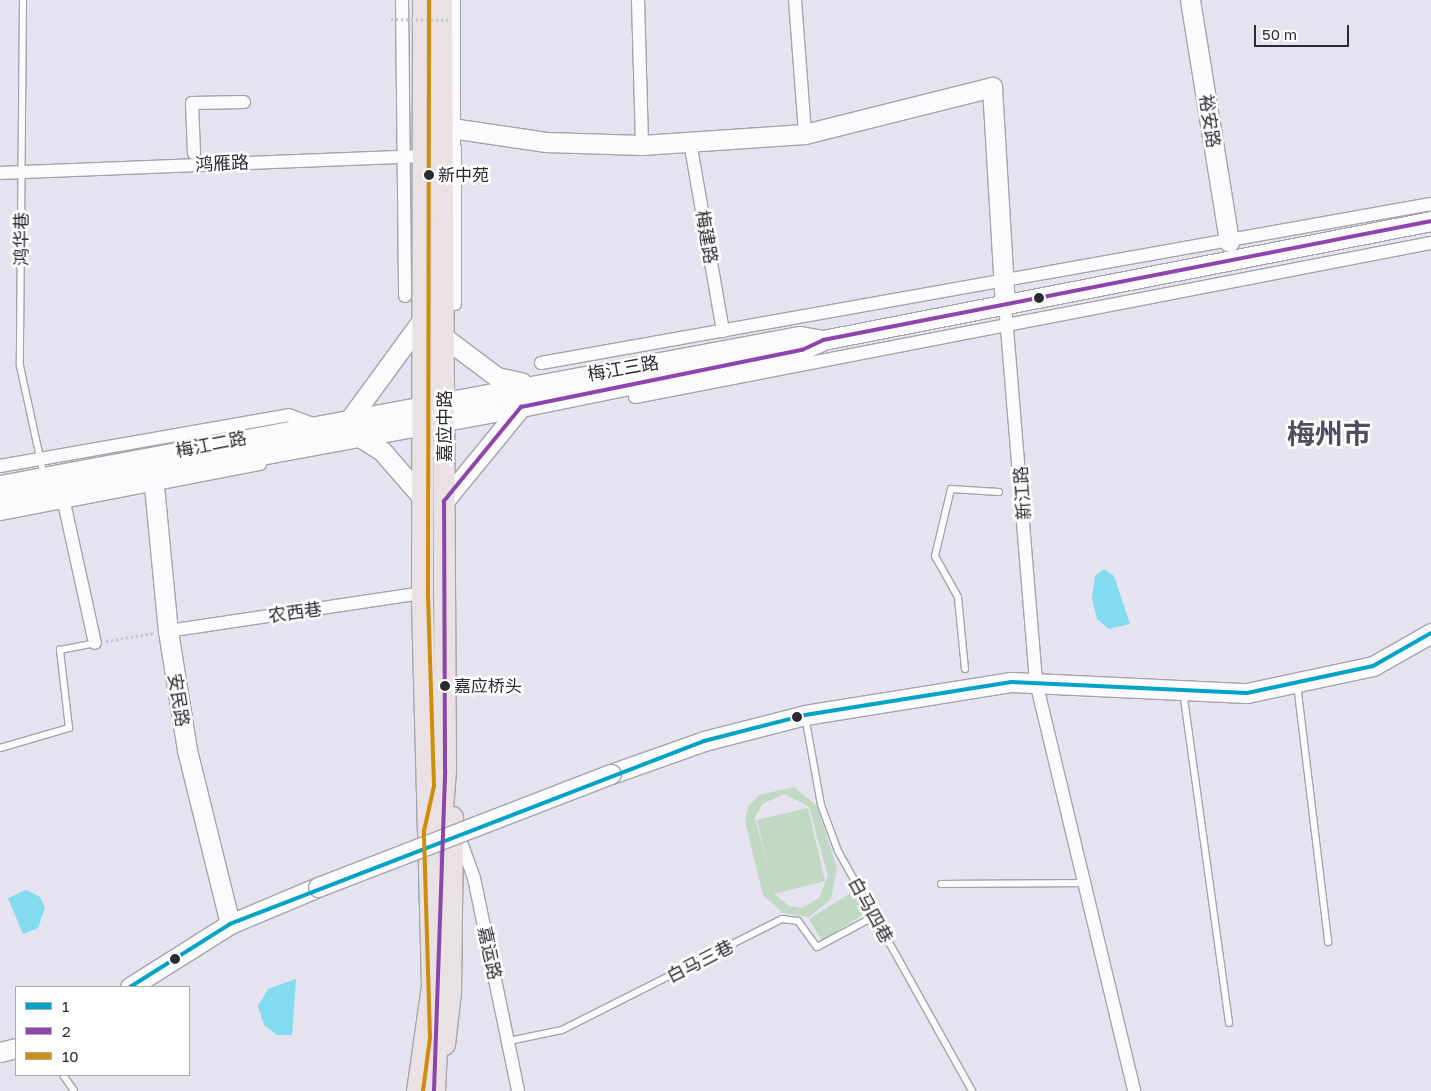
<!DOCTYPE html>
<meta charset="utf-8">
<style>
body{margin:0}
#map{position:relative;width:1431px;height:1091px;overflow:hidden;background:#e4e3ef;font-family:"Golos Text","Noto Sans SC",sans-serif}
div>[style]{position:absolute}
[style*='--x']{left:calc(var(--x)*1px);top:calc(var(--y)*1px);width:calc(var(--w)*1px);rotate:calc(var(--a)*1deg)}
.green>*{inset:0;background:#c1d9c4}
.water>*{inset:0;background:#82dbee}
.path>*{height:2.5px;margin-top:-1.25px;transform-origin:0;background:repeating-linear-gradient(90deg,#c7c6ca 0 2.5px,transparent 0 5px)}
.roads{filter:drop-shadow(1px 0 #a5a4ad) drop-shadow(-1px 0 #a5a4ad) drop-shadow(0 1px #a5a4ad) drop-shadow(0 -1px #a5a4ad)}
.lane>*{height:6px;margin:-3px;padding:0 3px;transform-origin:3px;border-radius:3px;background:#fbfbfd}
.street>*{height:12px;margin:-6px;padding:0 6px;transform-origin:6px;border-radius:6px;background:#fbfbfd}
.secondary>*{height:19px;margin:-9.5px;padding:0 9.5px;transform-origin:9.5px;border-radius:9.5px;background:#fbfbfd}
.primary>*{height:21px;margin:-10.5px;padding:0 10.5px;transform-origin:10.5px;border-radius:10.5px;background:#e9e1e4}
.path-bridge>*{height:2.5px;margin-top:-1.25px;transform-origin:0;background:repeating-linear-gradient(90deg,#c7c6ca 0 2.5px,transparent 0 5px)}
.bridges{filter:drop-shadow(1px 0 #a5a4ad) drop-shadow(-1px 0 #a5a4ad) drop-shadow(0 1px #a5a4ad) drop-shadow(0 -1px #a5a4ad)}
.secondary-bridge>*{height:19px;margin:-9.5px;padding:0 9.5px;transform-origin:9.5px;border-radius:9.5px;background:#fbfbfd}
.bus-1>*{height:4px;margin:-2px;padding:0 2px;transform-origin:2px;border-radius:2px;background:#02a3c6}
.bus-2>*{height:4px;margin:-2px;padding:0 2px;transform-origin:2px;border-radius:2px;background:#8e44ad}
.bus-3>*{height:4px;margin:-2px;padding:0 2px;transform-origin:2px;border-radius:2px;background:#ce8d0a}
.dots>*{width:14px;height:14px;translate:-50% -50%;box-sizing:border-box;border:2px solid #fff;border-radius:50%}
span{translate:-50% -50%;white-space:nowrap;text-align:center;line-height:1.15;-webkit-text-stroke:5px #fff;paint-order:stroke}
.bus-label{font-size:17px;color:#2c2b33}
.left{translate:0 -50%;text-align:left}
.street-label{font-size:18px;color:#2c2b33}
.town-label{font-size:28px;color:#514e61;font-weight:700}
.legend{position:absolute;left:15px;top:986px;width:175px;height:90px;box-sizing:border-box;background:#fff;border:1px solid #abaaad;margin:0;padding:6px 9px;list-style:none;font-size:15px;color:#2c2b33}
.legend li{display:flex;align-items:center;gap:10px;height:25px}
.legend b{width:25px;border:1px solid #abaaad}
.scale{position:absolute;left:1254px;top:25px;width:95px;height:22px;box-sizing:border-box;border:2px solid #2c2b33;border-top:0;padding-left:6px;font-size:15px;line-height:18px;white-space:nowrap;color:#2c2b33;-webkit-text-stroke:4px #fff;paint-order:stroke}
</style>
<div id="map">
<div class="green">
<i style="clip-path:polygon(evenodd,794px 787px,817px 806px,837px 868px,831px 899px,809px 917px,783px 913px,763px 895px,745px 821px,748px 807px,759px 795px,794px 787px,785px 794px,809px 807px,828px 876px,819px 898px,802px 908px,789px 906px,774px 894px,825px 881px,808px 808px,757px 820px,769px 871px,755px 818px,762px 804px,785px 794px)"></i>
<i style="clip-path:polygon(854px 891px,867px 912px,822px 941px,809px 919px)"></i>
</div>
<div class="water">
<i style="clip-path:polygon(1104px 569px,1114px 576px,1130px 624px,1109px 629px,1097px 619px,1092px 598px,1095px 576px)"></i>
<i style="clip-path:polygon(26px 890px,40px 897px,45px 908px,38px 928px,23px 934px,8px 898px)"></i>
<i style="clip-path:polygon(296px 979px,292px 1035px,277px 1035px,264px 1025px,258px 1006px,268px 989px)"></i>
</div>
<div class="path">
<i style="--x:106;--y:641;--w:49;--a:-9.5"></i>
</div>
<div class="roads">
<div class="lane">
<i style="--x:23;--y:0;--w:366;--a:90.5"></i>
<i style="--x:20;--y:366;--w:113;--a:77.7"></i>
<i style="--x:965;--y:669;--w:72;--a:-95.6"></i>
<i style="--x:958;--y:597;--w:47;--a:-119.3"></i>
<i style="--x:935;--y:556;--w:69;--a:-76.6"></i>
<i style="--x:951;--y:489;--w:48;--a:3.6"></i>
<i style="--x:1297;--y:684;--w:260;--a:83.1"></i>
<i style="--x:1183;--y:691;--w:335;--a:82.1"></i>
<i style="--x:805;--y:716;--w:90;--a:79.8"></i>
<i style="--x:821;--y:805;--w:49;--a:69.7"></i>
<i style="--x:838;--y:851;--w:275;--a:60.8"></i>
<i style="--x:0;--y:748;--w:72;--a:-16.2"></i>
<i style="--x:69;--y:728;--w:79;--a:-96.6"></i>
<i style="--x:60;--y:650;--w:36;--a:-11"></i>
<i style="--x:941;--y:884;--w:144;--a:-0.4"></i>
<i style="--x:509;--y:1041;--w:54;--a:-11.7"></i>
<i style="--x:562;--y:1030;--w:246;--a:-26.8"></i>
<i style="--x:782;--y:919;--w:16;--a:7"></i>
<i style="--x:798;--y:921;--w:32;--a:54"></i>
<i style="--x:817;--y:947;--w:66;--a:-28.1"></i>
<i style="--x:63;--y:1075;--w:19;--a:55"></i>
</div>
<div class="street">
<i style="--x:402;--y:0;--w:296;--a:89.4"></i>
<i style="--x:454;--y:0;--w:304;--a:89.8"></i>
<i style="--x:638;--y:0;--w:145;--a:88.4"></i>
<i style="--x:795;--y:0;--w:134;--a:85.7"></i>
<i style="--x:690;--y:142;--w:192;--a:80.1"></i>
<i style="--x:194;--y:153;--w:50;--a:-92.3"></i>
<i style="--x:192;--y:103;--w:52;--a:-1.1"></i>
<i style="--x:0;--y:173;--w:423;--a:-2.3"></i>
<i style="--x:1005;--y:304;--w:379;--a:85.3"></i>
<i style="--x:1036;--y:682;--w:421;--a:76.5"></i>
<i style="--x:541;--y:363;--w:904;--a:-10.13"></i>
<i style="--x:635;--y:397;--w:811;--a:-10.95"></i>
<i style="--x:0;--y:466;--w:292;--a:-10"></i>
<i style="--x:288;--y:415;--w:27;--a:20"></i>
<i style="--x:65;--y:507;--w:139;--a:77.6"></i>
<i style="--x:0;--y:514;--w:265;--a:-10.9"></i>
<i style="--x:168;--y:631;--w:257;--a:-8.5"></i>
<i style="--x:457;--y:831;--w:50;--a:70.1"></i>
<i style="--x:474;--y:878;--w:217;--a:78.3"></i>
</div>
<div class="secondary">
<i style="--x:1190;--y:0;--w:245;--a:80.8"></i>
<i style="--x:458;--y:129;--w:89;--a:8.4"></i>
<i style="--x:546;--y:142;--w:96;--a:1.8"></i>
<i style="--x:642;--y:145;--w:163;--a:-3.9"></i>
<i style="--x:805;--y:134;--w:193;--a:-14.1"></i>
<i style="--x:992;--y:87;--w:217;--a:86.6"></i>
<i style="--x:445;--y:338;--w:65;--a:36.9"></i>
<i style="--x:497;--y:377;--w:25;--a:12"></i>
<i style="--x:352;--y:416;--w:120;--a:-53.8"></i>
<i style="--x:358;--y:436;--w:28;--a:32"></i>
<i style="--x:382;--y:451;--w:61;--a:49"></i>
<i style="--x:159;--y:473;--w:14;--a:111"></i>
<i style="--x:154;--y:486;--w:146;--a:84.5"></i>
<i style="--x:168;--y:631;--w:121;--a:80.9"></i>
<i style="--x:187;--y:750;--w:179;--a:76.1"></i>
<i style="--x:0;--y:485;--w:814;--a:-10.55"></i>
<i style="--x:800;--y:336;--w:23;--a:10"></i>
<i style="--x:444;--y:501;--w:122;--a:-50.7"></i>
<i style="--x:0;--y:503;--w:530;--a:-10.44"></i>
<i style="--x:521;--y:407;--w:287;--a:-11.5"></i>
<i style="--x:802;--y:350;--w:23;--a:-25"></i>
<i style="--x:823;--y:340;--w:620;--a:-11.07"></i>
<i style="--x:611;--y:774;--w:99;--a:-19.5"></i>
<i style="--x:704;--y:741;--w:104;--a:-14.4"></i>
<i style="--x:805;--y:715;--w:209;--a:-9.1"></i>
<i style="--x:1011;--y:682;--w:236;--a:2.7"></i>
<i style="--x:1247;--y:693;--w:129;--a:-12.1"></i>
<i style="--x:1373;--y:666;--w:67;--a:-29.6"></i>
<i style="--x:130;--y:987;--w:118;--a:-32.2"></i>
<i style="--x:230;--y:924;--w:95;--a:-22.8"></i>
<i style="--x:0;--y:1052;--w:16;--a:-14"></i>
</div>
<div class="primary">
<i style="--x:441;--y:822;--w:52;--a:-85.6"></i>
<i style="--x:445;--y:770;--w:770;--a:-90.3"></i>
<i style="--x:444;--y:1044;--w:52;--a:-83.4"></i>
<i style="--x:450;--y:992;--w:175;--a:-89.3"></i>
<i style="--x:417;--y:1091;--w:107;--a:-81.9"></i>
<i style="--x:432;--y:985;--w:392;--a:-91.5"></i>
<i style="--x:422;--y:593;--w:593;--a:-89.9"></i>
<i style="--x:434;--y:1091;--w:64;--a:-87.3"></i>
</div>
</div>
<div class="path-bridge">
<i style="--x:391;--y:19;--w:57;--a:1"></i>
</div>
<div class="bridges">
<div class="secondary-bridge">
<i style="--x:318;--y:887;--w:314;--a:-21.1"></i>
</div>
</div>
<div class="bus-1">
<i style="--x:130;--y:987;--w:118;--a:-32.2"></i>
<i style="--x:230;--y:924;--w:508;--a:-21.11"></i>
<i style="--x:704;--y:741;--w:104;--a:-14.4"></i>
<i style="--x:805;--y:715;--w:209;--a:-9.1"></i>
<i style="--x:1011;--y:682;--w:236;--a:2.7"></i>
<i style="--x:1247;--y:693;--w:129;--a:-12.1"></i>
<i style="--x:1373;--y:666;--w:67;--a:-29.6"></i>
</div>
<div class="bus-2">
<i style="--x:521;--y:407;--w:287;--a:-11.5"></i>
<i style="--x:802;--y:350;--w:23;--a:-25"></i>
<i style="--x:823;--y:340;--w:620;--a:-11.07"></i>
<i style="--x:434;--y:1091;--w:321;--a:-88"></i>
<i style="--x:445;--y:770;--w:269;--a:-90.2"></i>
<i style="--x:444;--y:501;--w:122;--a:-50.7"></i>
</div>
<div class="bus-3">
<i style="--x:423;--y:1091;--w:53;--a:-82.5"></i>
<i style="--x:430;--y:1038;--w:207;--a:-91.7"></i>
<i style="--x:424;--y:831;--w:46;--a:-77.5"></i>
<i style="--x:434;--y:786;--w:193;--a:-91.8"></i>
<i style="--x:428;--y:593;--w:593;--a:-89.9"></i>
</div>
<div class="dots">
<i style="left:429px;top:175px;background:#2c2b33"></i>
<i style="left:1039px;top:298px;background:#2c2b33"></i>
<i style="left:445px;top:686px;background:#2c2b33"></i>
<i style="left:797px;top:717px;background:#2c2b33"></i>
<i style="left:175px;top:959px;background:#2c2b33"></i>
</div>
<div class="bus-label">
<span class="left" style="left:438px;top:175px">新中苑</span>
<span class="left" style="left:454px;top:686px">嘉应桥头</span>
</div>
<div class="street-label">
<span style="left:1210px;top:121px;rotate:81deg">裕安路</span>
<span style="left:222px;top:163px;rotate:-3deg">鸿雁路</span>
<span style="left:707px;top:237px;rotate:80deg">梅建路</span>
<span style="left:21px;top:239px;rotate:-90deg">鸿华巷</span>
<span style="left:623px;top:368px;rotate:-10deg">梅江三路</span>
<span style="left:444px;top:426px;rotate:-90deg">嘉应中路</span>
<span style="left:211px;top:444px;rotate:-11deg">梅江二路</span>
<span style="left:1022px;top:493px;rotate:-94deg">新江路</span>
<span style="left:295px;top:612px;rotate:-8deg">农西巷</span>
<span style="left:179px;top:700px;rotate:81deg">安民路</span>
<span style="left:871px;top:910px;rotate:61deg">白马四巷</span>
<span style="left:490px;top:953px;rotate:78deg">嘉运路</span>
<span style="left:700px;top:961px;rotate:-27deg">白马三巷</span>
</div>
<div class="town-label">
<span style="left:1329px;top:434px">梅州市</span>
</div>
<ul class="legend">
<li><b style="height:6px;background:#02a3c6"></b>1</li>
<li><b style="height:6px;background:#8e44ad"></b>2</li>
<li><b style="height:6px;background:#ce8d0a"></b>10</li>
</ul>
<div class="scale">50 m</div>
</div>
